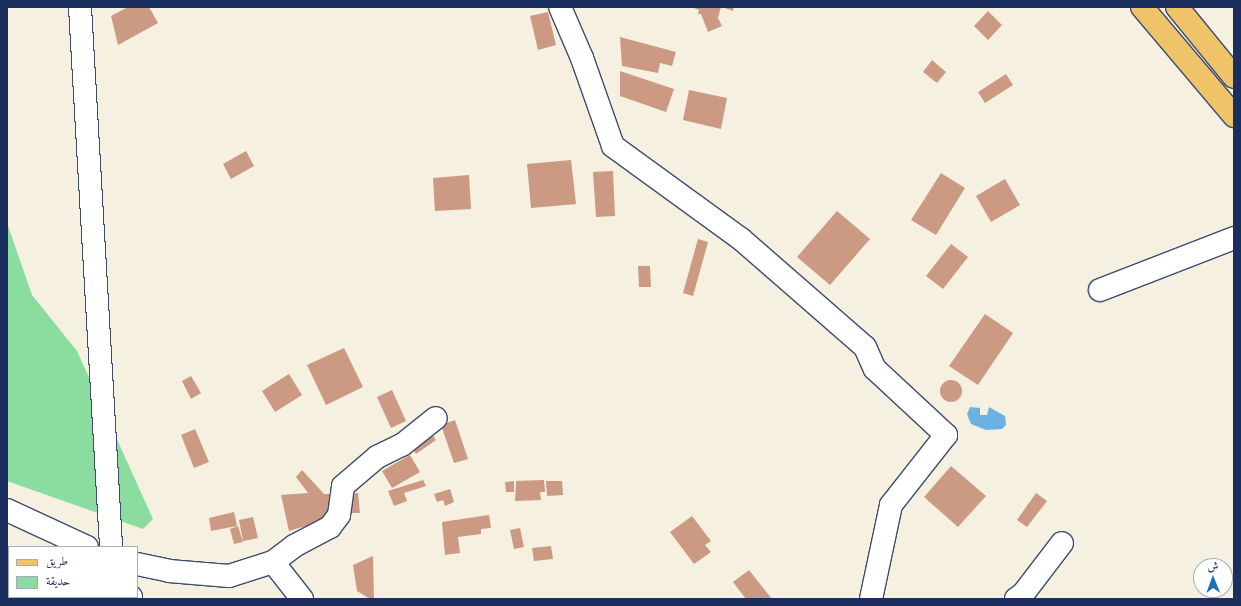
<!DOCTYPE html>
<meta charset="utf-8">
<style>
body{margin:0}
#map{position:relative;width:1241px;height:606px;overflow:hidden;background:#f5f0e0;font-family:"IM FELL DW Pica",Amiri,serif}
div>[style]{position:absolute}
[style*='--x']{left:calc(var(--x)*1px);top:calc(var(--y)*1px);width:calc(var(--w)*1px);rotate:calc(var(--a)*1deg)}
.green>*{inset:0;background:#8add9f}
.water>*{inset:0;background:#6db0e2}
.building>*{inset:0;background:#cc9983}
.round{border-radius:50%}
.roads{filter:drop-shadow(1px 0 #3c4c72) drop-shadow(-1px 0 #3c4c72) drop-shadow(0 1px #3c4c72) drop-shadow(0 -1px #3c4c72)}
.minor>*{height:22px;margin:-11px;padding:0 11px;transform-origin:11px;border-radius:11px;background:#fff}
.major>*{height:22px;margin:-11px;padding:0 11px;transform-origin:11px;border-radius:11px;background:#efc469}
span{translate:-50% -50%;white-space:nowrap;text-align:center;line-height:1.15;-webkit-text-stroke:3px #fff;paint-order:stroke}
.frame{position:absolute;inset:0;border:8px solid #1b2f5e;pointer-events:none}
.legend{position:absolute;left:8px;top:546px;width:130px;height:52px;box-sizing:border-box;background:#fff;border:1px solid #a4acbf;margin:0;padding:5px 7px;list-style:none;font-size:12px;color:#1b2f5e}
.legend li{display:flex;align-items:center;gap:8px;height:20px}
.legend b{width:20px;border:1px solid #a4acbf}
.north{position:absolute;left:1193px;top:558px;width:40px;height:40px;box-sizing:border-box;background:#fff;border:1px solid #a4acbf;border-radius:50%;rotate:359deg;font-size:11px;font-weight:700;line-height:16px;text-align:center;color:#1b2f5e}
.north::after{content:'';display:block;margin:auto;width:14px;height:18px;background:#1f6fb2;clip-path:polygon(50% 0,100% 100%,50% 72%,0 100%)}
</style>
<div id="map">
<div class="green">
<i style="clip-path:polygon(7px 223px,32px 295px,77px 351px,153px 519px,143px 529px,7px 481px)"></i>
</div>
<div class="water">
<i style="clip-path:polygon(970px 407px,980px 408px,980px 415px,987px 415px,989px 407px,1005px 416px,1006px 425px,1002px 429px,986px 430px,971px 424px,967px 414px)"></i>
</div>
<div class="building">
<i style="clip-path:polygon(128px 7px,149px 7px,158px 23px,118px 45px,111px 16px)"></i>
<i style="clip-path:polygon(691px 7px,721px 7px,718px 18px,722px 26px,708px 32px,701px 14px,698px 14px,699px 10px)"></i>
<i style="clip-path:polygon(722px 7px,734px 7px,733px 11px)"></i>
<i style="clip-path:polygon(988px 11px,1002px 25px,988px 40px,974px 26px)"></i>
<i style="clip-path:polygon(548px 12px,556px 45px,538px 50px,530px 16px)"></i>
<i style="clip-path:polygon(620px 37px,676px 52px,672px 66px,660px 63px,658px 73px,622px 66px)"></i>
<i style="clip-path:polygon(932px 60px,946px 72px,937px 83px,923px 72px)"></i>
<i style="clip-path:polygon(620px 71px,674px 89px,666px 112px,620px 96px)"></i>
<i style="clip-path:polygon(1006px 74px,1013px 85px,985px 103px,978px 92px)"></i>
<i style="clip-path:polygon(689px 90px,727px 98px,721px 129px,683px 120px)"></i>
<i style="clip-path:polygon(246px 151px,254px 166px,231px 179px,223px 164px)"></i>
<i style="clip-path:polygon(571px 160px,576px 204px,531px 208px,527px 164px)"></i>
<i style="clip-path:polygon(613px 171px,615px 216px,596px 217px,593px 172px)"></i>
<i style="clip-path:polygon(941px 173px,965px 188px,936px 235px,911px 220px)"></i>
<i style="clip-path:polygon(469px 175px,471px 209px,435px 211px,433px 178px)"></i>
<i style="clip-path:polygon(1005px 179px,1020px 205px,991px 222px,976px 196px)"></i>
<i style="clip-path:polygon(837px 211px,870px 239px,830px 285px,797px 257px)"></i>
<i style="clip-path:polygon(698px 239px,708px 242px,693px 296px,683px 293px)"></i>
<i style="clip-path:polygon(951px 244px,968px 257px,943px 289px,926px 276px)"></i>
<i style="clip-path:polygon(638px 266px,650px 266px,651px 287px,639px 287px)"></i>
<i style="clip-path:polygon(985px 314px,1013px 333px,978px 385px,949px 366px)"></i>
<i style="clip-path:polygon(344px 348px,363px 387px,326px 405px,307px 365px)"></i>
<i style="clip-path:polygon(289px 374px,302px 395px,275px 412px,262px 391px)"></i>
<i style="clip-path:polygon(191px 376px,201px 393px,191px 399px,182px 381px)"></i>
<i class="round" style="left:940px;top:380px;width:22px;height:22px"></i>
<i style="clip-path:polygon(392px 390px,406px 421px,391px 428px,377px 397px)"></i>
<i style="clip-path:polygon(455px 420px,468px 459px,454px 463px,441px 425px)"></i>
<i style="clip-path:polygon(195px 429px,209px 462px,194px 468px,181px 435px)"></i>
<i style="clip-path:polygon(429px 430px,436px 440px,416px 454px,409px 444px)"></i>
<i style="clip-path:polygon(410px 455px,420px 472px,392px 488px,382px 471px)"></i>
<i style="clip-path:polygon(951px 466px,986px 496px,958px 527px,924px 497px)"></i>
<i style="clip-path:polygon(302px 470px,324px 494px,335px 494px,336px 517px,289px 531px,281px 495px,308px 493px,296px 477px)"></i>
<i style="clip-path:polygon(423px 480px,426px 486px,404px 493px,407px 501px,394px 506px,388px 491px)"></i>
<i style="clip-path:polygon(544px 480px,545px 492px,540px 492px,541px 500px,515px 501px,516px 481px)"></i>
<i style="clip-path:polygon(514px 481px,514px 492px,506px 492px,505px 482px)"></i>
<i style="clip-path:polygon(546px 481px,562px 481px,563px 495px,547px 496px)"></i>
<i style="clip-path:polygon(450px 489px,454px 502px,445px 506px,443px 500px,437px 502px,434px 494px)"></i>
<i style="clip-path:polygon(358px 493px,360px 513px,349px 513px,348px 494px)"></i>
<i style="clip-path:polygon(1036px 493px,1047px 501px,1027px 527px,1017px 520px)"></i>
<i style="clip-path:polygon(234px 512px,237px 526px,211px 531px,209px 518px)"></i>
<i style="clip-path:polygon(489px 515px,491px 528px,481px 529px,481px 534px,458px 537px,460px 553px,445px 555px,442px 522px)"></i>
<i style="clip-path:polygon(692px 516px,711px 541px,705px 545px,711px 552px,694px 564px,670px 532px)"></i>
<i style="clip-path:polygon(253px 517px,258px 538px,243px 541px,239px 520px)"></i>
<i style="clip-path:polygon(238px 526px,243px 542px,234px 544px,230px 529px)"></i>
<i style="clip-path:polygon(520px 528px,524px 547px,514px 549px,510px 530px)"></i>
<i style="clip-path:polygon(551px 546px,553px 559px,534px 561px,532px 548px)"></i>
<i style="clip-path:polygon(373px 556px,374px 599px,370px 599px,357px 591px,353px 565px)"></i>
<i style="clip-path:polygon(749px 570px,772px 599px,746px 599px,733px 582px)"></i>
<i style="clip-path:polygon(20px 597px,56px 597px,19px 599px)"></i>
</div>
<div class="roads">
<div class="minor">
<i style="--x:80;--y:7;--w:541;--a:86.71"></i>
<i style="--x:560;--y:7;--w:56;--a:66.7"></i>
<i style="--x:582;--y:58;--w:93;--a:70.6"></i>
<i style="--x:613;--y:146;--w:158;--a:36"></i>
<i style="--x:741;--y:239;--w:164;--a:41.1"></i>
<i style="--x:865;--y:347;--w:24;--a:66"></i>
<i style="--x:875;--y:369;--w:97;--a:42.9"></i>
<i style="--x:946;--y:435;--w:89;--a:128.2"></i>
<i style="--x:891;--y:505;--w:96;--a:102"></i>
<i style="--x:1100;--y:290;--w:144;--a:-21.2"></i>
<i style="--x:7;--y:510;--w:88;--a:24.8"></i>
<i style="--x:273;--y:562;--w:26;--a:-37"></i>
<i style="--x:294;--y:546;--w:41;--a:-27.8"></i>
<i style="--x:330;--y:527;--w:15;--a:-53"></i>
<i style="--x:339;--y:515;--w:29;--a:-82"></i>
<i style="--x:343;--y:486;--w:45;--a:-40.5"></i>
<i style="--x:377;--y:457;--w:28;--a:-26"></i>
<i style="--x:402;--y:445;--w:43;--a:-38.5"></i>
<i style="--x:137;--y:564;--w:33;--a:12"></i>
<i style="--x:169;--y:571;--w:60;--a:4.8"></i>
<i style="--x:229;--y:576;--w:46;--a:-17.7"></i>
<i style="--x:273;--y:562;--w:47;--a:51.9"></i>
<i style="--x:7;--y:573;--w:14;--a:-82"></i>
<i style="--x:131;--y:597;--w:2;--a:90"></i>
<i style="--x:1016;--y:599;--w:9;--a:-36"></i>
<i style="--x:1023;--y:594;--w:64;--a:-52.6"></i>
</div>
<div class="major">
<i style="--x:1142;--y:7;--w:143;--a:49.8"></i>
<i style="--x:1177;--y:7;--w:90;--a:50.8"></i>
</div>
</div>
<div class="frame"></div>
<ul class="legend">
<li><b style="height:5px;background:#efc469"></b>طريق</li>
<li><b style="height:11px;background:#8add9f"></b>حديقة</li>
</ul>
<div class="north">ش</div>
</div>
